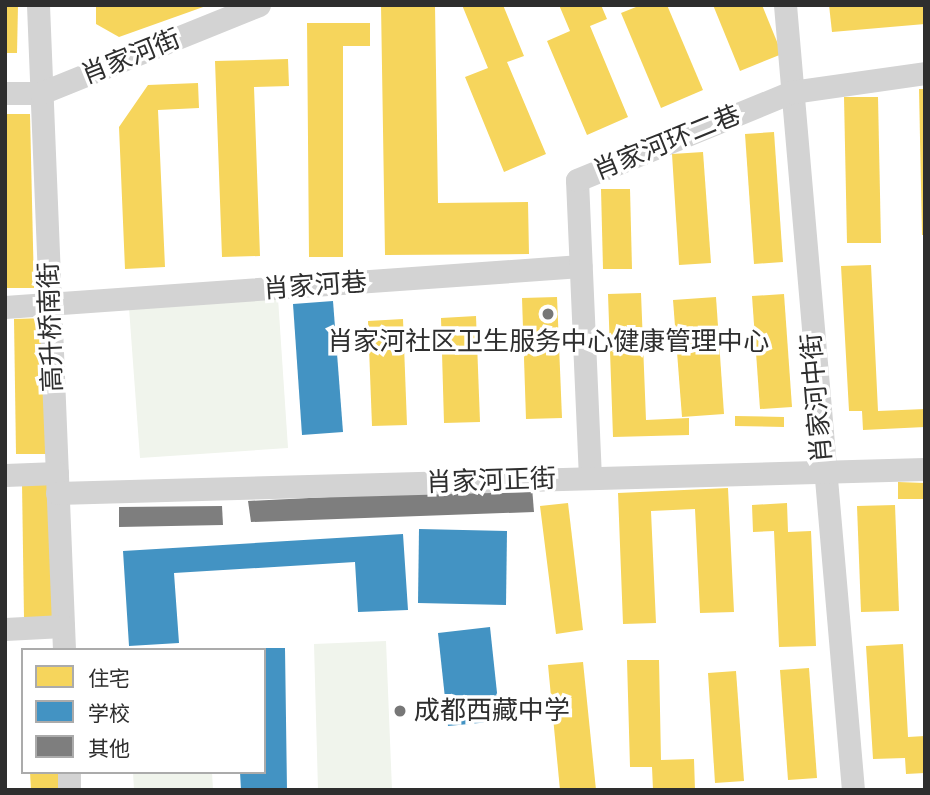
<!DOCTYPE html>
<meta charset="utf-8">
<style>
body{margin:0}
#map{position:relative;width:930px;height:795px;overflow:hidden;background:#fff;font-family:Figtree,"Noto Sans SC",sans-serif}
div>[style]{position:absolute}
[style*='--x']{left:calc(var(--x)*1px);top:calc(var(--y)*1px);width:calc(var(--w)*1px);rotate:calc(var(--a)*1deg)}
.green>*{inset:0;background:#f0f4ec}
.homes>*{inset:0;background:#f6d55c}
.schools>*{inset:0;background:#4393c3}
.building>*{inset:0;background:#7e7e7e}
.minor>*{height:23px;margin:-11.5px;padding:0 11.5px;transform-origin:11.5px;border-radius:11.5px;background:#d3d3d3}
.dots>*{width:19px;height:19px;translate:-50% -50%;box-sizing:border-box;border:4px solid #fff;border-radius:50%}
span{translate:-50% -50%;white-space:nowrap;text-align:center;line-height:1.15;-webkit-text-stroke:7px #fff;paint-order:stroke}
.street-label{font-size:26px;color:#2e2e2e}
.poi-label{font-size:26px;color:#2e2e2e}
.left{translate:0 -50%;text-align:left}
.frame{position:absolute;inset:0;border:7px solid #2e2e2e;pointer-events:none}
.legend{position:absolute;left:21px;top:648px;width:245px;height:126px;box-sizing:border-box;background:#fff;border:2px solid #ababab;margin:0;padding:9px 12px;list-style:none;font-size:21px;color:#2e2e2e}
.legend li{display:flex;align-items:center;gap:14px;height:35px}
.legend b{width:35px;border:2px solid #ababab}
</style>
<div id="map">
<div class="green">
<i style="clip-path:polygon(278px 298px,288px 448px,140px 458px,129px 308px)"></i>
<i style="clip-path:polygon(386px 641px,392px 790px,318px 790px,314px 644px)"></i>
<i style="clip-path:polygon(133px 772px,212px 772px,213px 790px,134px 790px)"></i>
</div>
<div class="homes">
<i style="clip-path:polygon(5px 5px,18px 5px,17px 53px,5px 53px)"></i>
<i style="clip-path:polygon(96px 5px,206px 5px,206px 6px,119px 37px,96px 24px)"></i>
<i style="clip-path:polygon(381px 5px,435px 5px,438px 203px,528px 202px,529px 254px,385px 255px)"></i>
<i style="clip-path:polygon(462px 5px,503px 5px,524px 56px,507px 62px,546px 154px,504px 172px,465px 77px,488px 68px)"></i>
<i style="clip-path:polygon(559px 5px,601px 5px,607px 19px,590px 26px,628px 117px,587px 135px,547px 41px,570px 31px)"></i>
<i style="clip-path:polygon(641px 5px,667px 5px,703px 90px,661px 108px,621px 13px)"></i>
<i style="clip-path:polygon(713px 5px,762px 5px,782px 54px,740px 71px)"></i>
<i style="clip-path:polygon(829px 5px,925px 5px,925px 24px,832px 32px)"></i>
<i style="clip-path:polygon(307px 23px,370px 23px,370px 46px,343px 46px,343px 257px,309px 257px)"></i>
<i style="clip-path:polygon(288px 59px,289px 86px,254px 87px,260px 256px,222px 257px,215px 61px)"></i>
<i style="clip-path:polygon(198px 83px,199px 108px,158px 110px,165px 267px,125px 269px,119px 127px,148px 85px)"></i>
<i style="clip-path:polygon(919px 89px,925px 89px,925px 235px,922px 235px)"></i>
<i style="clip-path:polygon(844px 97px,878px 97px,881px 243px,847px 243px)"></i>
<i style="clip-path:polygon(5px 114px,30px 114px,34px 288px,5px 288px)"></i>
<i style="clip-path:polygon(774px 132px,783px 262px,754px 264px,745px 134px)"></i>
<i style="clip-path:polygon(703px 152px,711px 263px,679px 265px,672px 154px)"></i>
<i style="clip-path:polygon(601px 189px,630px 189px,632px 269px,603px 269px)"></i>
<i style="clip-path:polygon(871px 265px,878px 411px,925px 409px,925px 427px,863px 430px,862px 411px,849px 411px,841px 266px)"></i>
<i style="clip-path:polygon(641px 293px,646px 420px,689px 418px,689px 435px,613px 437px,608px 294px)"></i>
<i style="clip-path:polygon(784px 294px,792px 407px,760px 409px,752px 296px)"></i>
<i style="clip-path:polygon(557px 297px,562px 418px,526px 419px,522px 298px)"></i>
<i style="clip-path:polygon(716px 297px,724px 414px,682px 417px,673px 300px)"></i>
<i style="clip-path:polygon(476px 316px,480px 422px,444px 423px,441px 318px)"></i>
<i style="clip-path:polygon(45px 318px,47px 454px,16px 454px,14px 319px)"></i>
<i style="clip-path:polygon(403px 319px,407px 425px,372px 426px,368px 321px)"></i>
<i style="clip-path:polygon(735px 416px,784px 417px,784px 427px,735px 426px)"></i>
<i style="clip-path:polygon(52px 482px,55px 617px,24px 618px,22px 483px)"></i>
<i style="clip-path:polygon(898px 482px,925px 483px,925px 499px,898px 499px)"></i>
<i style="clip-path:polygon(728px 488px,734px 612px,700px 613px,695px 509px,651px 511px,656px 623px,623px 624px,618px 493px)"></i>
<i style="clip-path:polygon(568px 503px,583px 630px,556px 634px,540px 506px)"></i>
<i style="clip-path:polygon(787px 503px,788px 532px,811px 531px,816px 646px,779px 647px,774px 531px,753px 532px,752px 505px)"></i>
<i style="clip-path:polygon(895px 505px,899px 611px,861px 612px,857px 506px)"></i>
<i style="clip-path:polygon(903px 644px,908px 737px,925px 736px,925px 773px,906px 774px,905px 758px,873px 759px,866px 646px)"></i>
<i style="clip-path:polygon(627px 660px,659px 660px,661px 760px,694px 759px,695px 790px,653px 790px,652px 767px,630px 767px)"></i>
<i style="clip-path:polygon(583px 662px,596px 790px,560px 790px,548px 665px)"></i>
<i style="clip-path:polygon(809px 668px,817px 778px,788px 780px,780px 670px)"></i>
<i style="clip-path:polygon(736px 671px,744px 781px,715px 783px,708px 673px)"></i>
<i style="clip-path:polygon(30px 772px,61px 772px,61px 790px,31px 790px)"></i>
</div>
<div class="schools">
<i style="clip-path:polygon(333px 301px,343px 432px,302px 435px,293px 304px)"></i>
<i style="clip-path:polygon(419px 529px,507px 531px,506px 605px,418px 603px)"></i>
<i style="clip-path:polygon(403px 534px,408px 610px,358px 612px,355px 562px,174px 573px,179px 643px,129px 646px,123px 551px)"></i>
<i style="clip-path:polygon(490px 627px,500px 721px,448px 726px,438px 633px)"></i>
<i style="clip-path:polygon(264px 648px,285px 648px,287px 790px,241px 790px,240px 772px,264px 772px)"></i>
</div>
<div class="building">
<i style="clip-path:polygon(532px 487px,534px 512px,251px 522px,248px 501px)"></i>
<i style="clip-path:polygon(222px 506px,223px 525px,119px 527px,119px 507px)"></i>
</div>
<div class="minor">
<i style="--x:38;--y:5;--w:646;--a:87.69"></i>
<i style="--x:785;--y:5;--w:788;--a:85.05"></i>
<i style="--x:5;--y:93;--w:36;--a:0"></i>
<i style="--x:41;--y:93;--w:235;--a:-22"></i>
<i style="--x:5;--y:307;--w:577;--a:-4.07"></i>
<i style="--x:5;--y:475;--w:52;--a:-2.2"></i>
<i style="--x:590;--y:478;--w:298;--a:-92.5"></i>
<i style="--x:577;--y:180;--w:232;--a:-22.3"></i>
<i style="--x:792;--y:92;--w:134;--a:-8.1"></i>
<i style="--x:57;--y:493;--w:868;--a:-1.58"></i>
<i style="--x:5;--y:629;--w:58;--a:-3"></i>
<i style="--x:69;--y:772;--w:18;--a:90"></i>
</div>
<div class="dots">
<i style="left:548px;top:314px;background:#777"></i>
<i style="left:400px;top:711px;background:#777"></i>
</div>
<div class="street-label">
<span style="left:131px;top:57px;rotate:-22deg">肖家河街</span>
<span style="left:667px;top:143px;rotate:-22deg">肖家河环二巷</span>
<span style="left:315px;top:286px;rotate:-4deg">肖家河巷</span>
<span style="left:51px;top:327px;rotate:-92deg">高升桥南街</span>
<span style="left:817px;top:398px;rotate:-95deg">肖家河中街</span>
<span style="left:491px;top:481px;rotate:-2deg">肖家河正街</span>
</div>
<div class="poi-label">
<span style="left:548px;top:342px">肖家河社区卫生服务中心健康管理中心</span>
<span class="left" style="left:414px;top:711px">成都西藏中学</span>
</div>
<div class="frame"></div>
<ul class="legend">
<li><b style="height:19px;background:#f6d55c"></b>住宅</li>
<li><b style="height:19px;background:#4393c3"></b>学校</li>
<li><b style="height:19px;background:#7e7e7e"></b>其他</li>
</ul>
</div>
